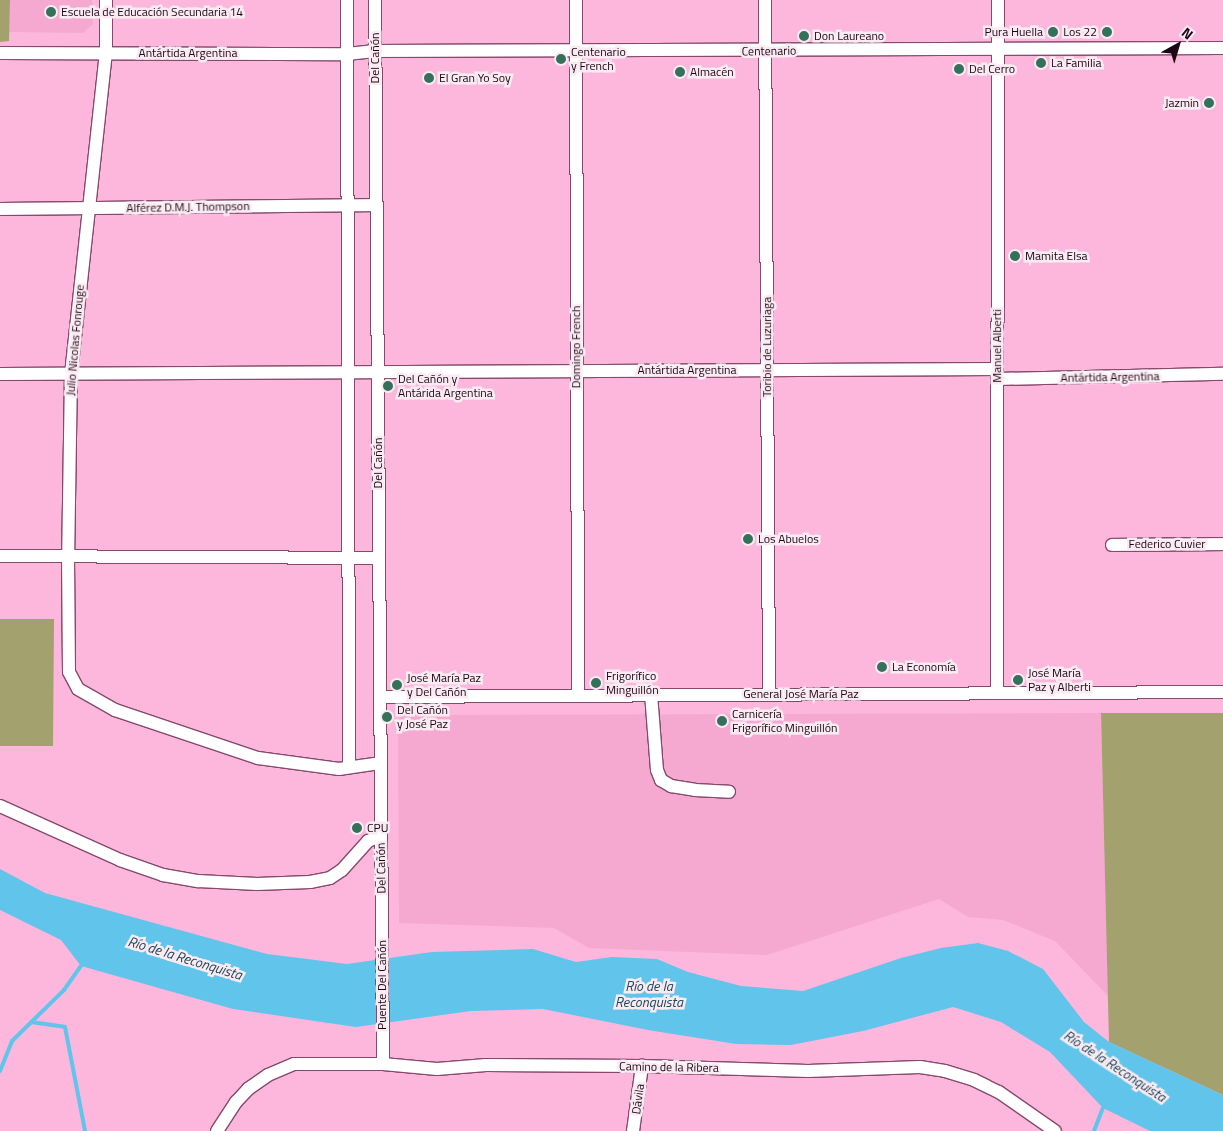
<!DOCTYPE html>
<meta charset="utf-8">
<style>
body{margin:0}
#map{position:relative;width:1223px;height:1131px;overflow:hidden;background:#fdb7dc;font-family:"Titillium Web",sans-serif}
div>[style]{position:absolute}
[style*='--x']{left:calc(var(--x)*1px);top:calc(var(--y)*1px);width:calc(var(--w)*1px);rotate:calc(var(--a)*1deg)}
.built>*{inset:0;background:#f5a9d1}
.green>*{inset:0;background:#a3a16d}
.water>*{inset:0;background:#61c4eb}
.stream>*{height:4px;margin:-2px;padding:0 2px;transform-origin:2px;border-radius:2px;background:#61c4eb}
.roads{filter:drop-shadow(1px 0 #86496b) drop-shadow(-1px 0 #86496b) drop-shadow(0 1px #86496b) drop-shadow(0 -1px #86496b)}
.minor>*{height:12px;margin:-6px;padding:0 6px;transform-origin:6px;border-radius:6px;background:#fff}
.dots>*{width:14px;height:14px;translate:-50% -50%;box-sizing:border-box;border:2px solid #faebf3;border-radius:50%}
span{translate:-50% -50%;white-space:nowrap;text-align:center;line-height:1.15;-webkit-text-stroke:5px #faebf3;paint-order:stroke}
.poi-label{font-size:12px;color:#1d0614}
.left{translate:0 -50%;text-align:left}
.right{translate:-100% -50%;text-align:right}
.street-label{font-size:12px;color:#1d0614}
.water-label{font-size:14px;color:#1c4758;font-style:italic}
.north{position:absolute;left:1153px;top:20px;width:50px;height:50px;-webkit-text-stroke:4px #faebf3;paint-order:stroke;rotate:39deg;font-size:14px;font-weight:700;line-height:20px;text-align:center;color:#1d0614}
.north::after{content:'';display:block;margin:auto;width:18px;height:22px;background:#1d0614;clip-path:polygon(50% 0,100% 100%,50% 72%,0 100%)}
</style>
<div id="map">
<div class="built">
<i style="clip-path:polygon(10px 0,92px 0,93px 24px,83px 33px,9px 32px)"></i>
<i style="clip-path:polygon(1101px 713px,1108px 996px,1055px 941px,1003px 920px,968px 917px,939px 899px,767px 955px,589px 948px,554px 928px,399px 923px,398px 720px,402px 715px)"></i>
</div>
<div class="green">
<i style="clip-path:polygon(0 0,10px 0,9px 41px,0 42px)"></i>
<i style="clip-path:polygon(0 619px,54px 619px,53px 746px,0 746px)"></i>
<i style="clip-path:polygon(1101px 713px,1223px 713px,1223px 1095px,1109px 1042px)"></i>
</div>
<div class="water">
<i style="clip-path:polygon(0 869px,45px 893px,267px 954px,347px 964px,432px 952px,533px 949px,576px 962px,612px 957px,657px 959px,688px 972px,741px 986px,803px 991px,901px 958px,941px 948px,978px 943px,1008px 951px,1043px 969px,1084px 1022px,1109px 1042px,1223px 1095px,1223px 1131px,1150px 1131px,1103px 1108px,1050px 1052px,1001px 1022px,953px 1007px,863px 1031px,791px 1045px,736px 1044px,648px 1030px,543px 1009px,471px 1011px,356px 1027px,233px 1009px,81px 966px,61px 940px,0 910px)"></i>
</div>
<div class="stream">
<i style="--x:31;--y:1022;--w:34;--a:8"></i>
<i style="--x:65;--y:1027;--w:106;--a:79.1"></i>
<i style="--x:0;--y:1071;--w:32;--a:-68"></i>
<i style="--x:12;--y:1041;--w:73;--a:-44.4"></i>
<i style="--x:64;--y:990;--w:32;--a:-55"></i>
<i style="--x:1094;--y:1131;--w:25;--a:-69"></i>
</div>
<div class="roads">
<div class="minor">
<i style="--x:106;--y:0;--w:52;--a:90"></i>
<i style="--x:106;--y:52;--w:324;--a:96.2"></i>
<i style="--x:71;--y:374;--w:183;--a:90.9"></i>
<i style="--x:68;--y:557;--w:115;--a:89.5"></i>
<i style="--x:69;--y:672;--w:19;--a:62"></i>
<i style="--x:78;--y:689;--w:43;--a:29.6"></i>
<i style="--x:115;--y:710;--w:151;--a:18.6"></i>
<i style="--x:258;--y:758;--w:82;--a:7.7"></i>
<i style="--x:339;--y:769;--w:41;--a:-8.3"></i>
<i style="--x:347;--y:0;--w:766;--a:89.85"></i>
<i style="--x:375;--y:0;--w:1064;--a:89.57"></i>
<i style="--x:576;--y:0;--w:694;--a:89.83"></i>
<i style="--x:765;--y:0;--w:694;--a:89.67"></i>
<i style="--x:0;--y:53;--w:347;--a:0.2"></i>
<i style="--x:347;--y:54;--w:28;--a:-6"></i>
<i style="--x:375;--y:51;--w:848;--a:-0.2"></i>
<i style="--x:0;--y:209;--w:376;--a:-0.6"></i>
<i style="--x:0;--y:374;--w:997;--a:-0.29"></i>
<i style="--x:997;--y:379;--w:226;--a:-1.3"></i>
<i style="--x:1112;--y:545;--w:111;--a:-0.5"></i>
<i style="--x:0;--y:556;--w:378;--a:0.3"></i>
<i style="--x:997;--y:693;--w:693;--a:-89.92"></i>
<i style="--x:651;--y:694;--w:76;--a:85.5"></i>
<i style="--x:657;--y:770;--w:11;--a:68"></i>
<i style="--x:661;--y:780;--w:12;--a:31"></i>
<i style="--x:671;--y:786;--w:24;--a:9"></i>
<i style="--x:695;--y:790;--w:34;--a:3"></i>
<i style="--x:380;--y:697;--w:843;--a:-0.34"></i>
<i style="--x:0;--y:806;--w:132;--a:24.2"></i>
<i style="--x:120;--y:860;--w:46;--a:19.2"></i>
<i style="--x:163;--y:875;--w:36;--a:10"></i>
<i style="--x:198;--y:881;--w:59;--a:2.9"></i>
<i style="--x:257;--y:884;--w:53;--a:-2.2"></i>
<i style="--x:310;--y:882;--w:20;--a:-11"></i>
<i style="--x:330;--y:878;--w:14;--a:-34"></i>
<i style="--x:342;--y:870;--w:39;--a:-48"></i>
<i style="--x:368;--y:841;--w:13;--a:-23"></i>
<i style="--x:217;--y:1131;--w:35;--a:-57"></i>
<i style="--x:236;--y:1102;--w:18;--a:-47"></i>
<i style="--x:248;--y:1089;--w:24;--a:-35"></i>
<i style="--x:268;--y:1075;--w:28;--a:-23"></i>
<i style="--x:294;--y:1064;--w:89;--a:0"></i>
<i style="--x:383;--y:1064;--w:54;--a:5.3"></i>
<i style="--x:437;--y:1069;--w:49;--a:-4.7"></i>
<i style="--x:486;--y:1065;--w:156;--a:0.4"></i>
<i style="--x:642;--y:1066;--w:166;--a:1.7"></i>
<i style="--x:808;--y:1071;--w:112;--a:-2"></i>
<i style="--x:920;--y:1067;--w:25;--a:9"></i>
<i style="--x:945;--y:1071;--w:30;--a:17"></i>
<i style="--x:974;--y:1080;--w:28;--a:26"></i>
<i style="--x:999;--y:1092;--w:68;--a:34.9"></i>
<i style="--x:633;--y:1131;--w:66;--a:-82.1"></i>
</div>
</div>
<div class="dots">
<i style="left:51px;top:12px;background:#35705a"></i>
<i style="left:1053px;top:32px;background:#35705a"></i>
<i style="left:1107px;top:32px;background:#35705a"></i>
<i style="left:804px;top:36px;background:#35705a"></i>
<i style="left:561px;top:59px;background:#35705a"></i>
<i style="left:1041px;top:63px;background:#35705a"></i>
<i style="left:959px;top:69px;background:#35705a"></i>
<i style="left:680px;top:72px;background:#35705a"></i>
<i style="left:429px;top:78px;background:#35705a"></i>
<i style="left:1209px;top:103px;background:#35705a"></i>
<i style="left:1015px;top:256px;background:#35705a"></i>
<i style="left:388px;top:386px;background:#35705a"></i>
<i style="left:748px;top:539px;background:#35705a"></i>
<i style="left:882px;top:667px;background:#35705a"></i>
<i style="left:1018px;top:680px;background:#35705a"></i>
<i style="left:596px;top:683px;background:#35705a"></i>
<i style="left:397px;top:685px;background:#35705a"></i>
<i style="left:387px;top:717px;background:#35705a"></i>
<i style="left:722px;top:721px;background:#35705a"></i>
<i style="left:357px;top:828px;background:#35705a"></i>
</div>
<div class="poi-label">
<span class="left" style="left:61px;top:12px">Escuela de Educación Secundaria 14</span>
<span class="right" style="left:1043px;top:32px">Pura Huella</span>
<span class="right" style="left:1097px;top:32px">Los 22</span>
<span class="left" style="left:814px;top:36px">Don Laureano</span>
<span class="left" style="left:571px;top:59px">Centenario<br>y French</span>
<span class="left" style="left:1051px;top:63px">La Familia</span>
<span class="left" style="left:969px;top:69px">Del Cerro</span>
<span class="left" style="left:690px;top:72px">Almacén</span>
<span class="left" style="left:439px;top:78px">El Gran Yo Soy</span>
<span class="right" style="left:1199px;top:103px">Jazmin</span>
<span class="left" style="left:1025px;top:256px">Mamita Elsa</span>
<span class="left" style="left:398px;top:386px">Del Cañón y<br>Antárida Argentina</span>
<span class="left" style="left:758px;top:539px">Los Abuelos</span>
<span class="left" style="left:892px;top:667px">La Economía</span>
<span class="left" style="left:1028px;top:680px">José María<br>Paz y Alberti</span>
<span class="left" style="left:606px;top:683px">Frigorífico<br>Minguillón</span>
<span class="left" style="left:407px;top:685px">José María Paz<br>y Del Cañón</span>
<span class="left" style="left:397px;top:717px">Del Cañón<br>y José Paz</span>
<span class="left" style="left:732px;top:721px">Carnicería<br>Frigorífico Minguillón</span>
<span class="left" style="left:367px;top:828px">CPU</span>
</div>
<div class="street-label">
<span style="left:769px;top:51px;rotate:-1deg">Centenario</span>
<span style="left:188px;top:53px">Antártida Argentina</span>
<span style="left:375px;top:58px;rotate:-90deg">Del Cañón</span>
<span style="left:188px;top:207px;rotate:-1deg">Alférez D.M.J. Thompson</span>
<span style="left:75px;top:340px;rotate:-85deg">Julio Nicolas Fonrouge</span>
<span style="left:997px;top:346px;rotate:-90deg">Manuel Alberti</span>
<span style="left:576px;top:347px;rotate:-90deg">Domingo French</span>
<span style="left:767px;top:347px;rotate:-90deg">Toribio de Luzuriaga</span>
<span style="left:687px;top:370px">Antártida Argentina</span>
<span style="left:1110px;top:377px;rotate:-1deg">Antártida Argentina</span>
<span style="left:378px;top:463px;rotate:-90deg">Del Cañón</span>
<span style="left:1167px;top:544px">Federico Cuvier</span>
<span style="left:801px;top:694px">General José María Paz</span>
<span style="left:381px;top:868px;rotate:-91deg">Del Cañón</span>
<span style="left:382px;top:985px;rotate:-90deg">Puente Del Cañón</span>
<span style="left:669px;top:1067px;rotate:1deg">Camino de la Ribera</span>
<span style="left:638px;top:1099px;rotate:-82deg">Dávila</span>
</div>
<div class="water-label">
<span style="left:185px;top:958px;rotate:17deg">Río de la Reconquista</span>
<span style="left:649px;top:994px">Río de la<br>Reconquista</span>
<span style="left:1115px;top:1066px;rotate:33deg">Río de la Reconquista</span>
</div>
<div class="north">N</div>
</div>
